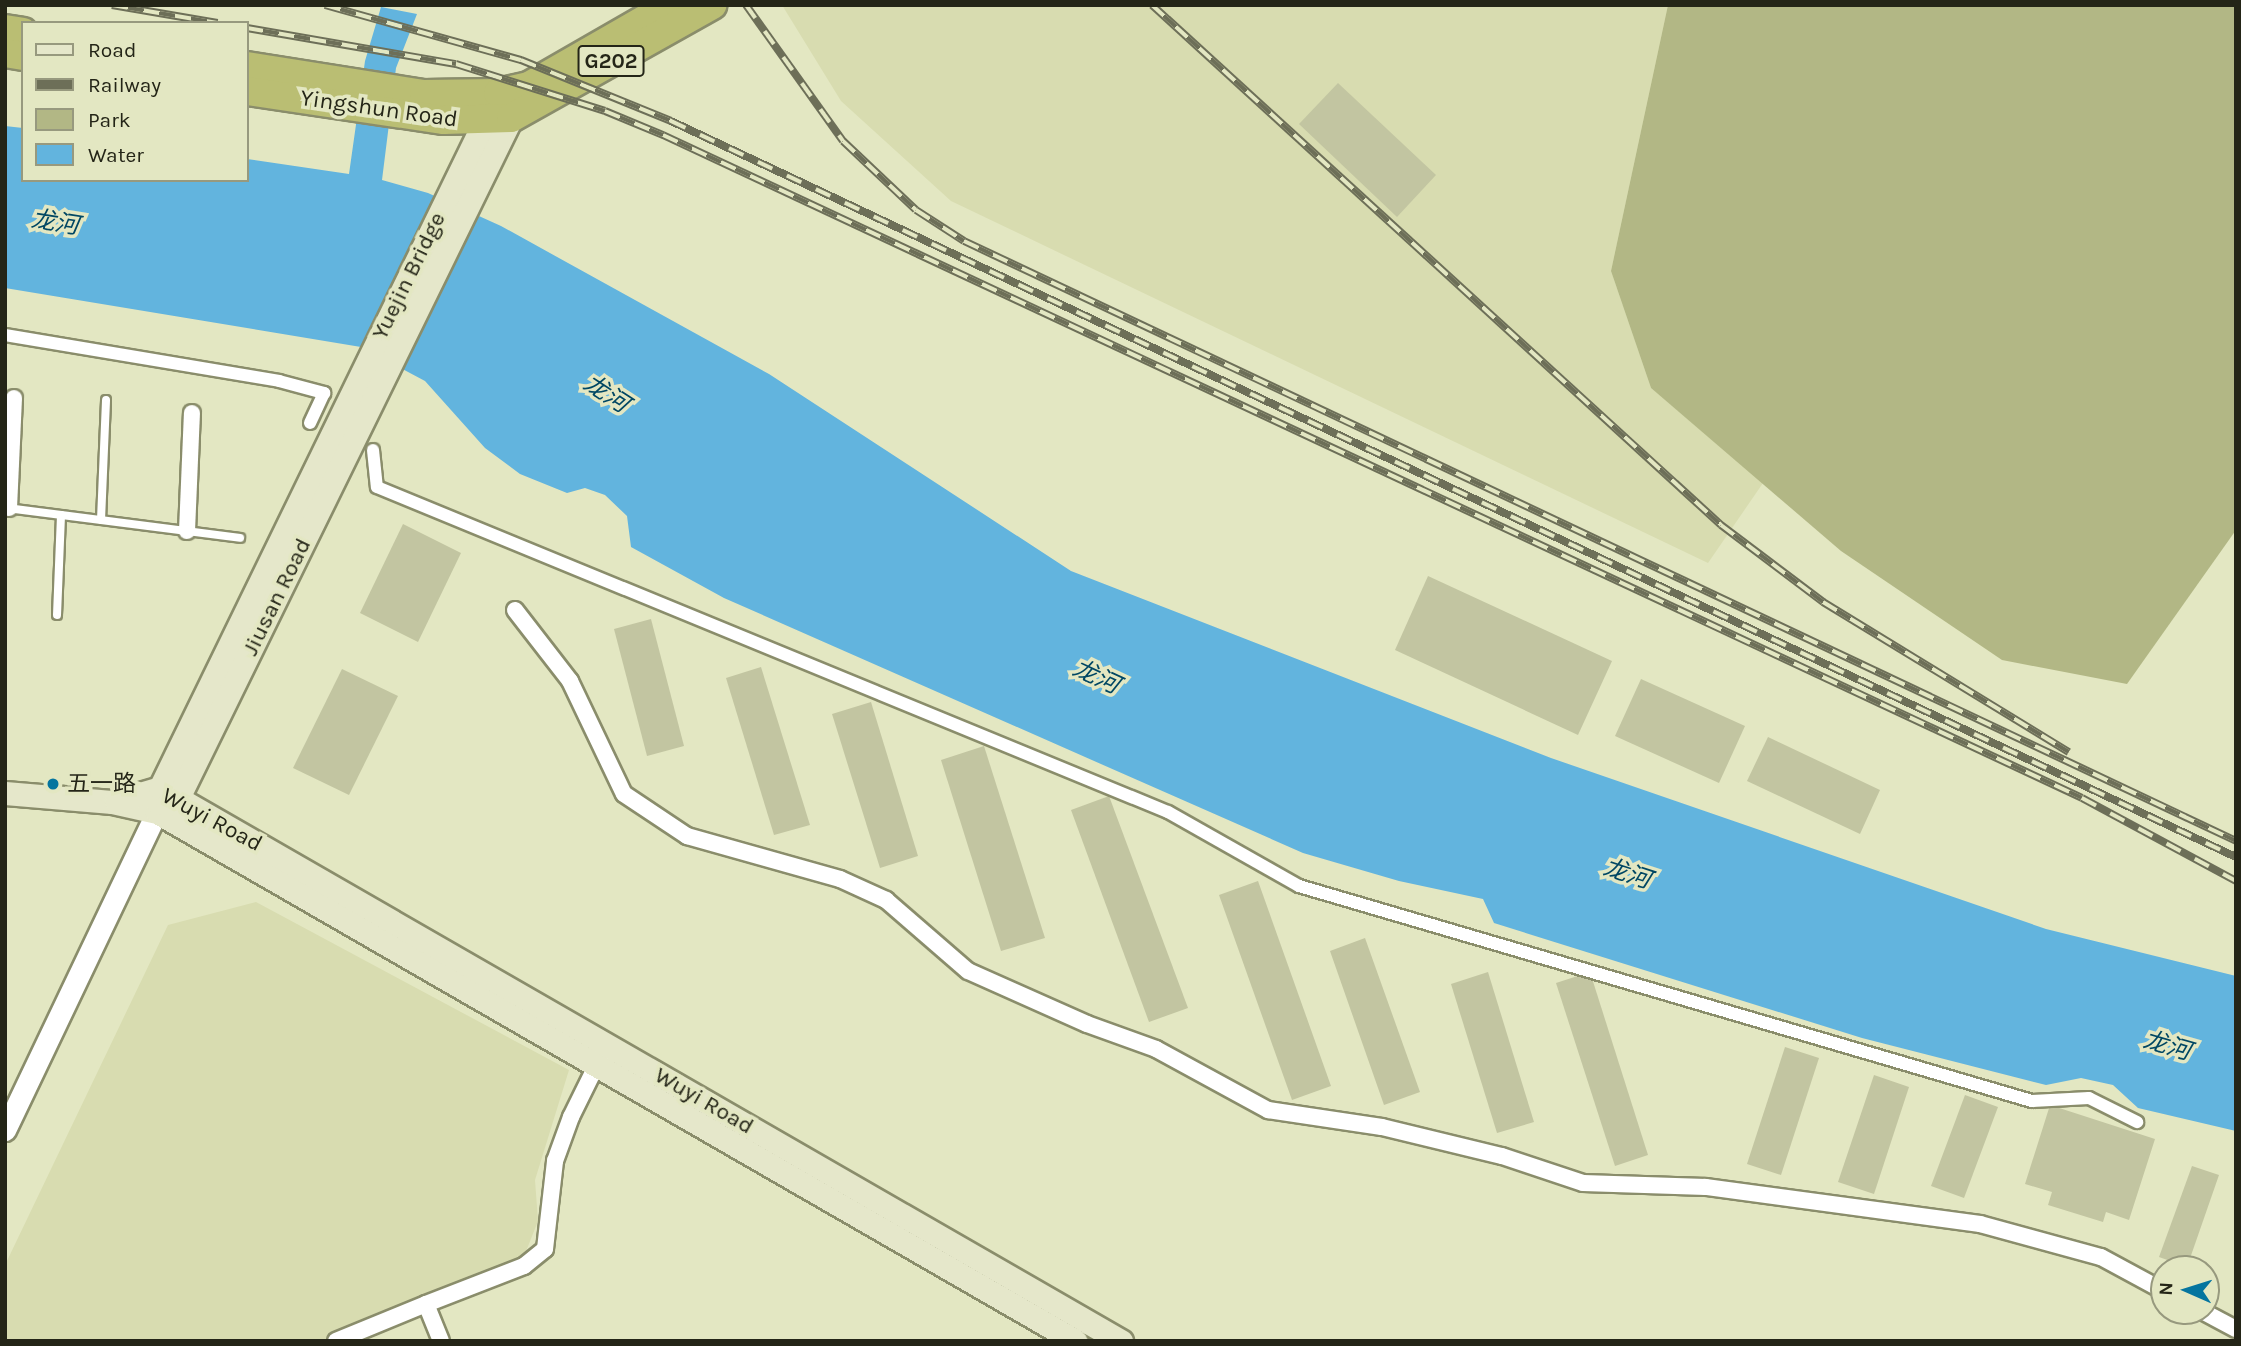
<!DOCTYPE html>
<meta charset="utf-8">
<style>
body{margin:0}
#map{position:relative;width:2241px;height:1346px;overflow:hidden;background:#e3e7c2;font-family:Karla,"Noto Sans SC",sans-serif}
div>[style]{position:absolute}
[style*='--x']{left:calc(var(--x)*1px);top:calc(var(--y)*1px);width:calc(var(--w)*1px);rotate:calc(var(--a)*1deg)}
.built>*{inset:0;background:#d8dcb0}
.green>*{inset:0;background:#b2b785}
.water>*{inset:0;background:#62b4de}
.building>*{inset:0;background:#c2c5a1}
.roads{filter:drop-shadow(2px 0 #8a8d6b) drop-shadow(-2px 0 #8a8d6b) drop-shadow(0 2px #8a8d6b) drop-shadow(0 -2px #8a8d6b)}
.service>*{height:8px;margin:-4px;padding:0 4px;transform-origin:4px;border-radius:4px;background:#fff}
.pedestrian>*{height:12px;margin:-6px;padding:0 6px;transform-origin:6px;border-radius:6px;background:#fff}
.minor>*{height:16px;margin:-8px;padding:0 8px;transform-origin:8px;border-radius:8px;background:#fff}
.tertiary>*{height:21px;margin:-10.5px;padding:0 10.5px;transform-origin:10.5px;border-radius:10.5px;background:#fff}
.secondary>*{height:23px;margin:-11.5px;padding:0 11.5px;transform-origin:11.5px;border-radius:11.5px;background:#e5e7ca}
.trunk>*{height:28px;margin:-14px;padding:0 14px;transform-origin:14px;border-radius:14px;background:#babe73}
.rail>*{height:8px;margin-top:-4px;transform-origin:0;background:repeating-linear-gradient(90deg,#e3e7c2 0 16px,#6d6f58 0 32px);box-sizing:border-box;border-block:2px solid #6d6f58}
.dots>*{width:19px;height:19px;translate:-50% -50%;box-sizing:border-box;border:4px solid #e3e7c2;border-radius:50%}
span{translate:-50% -50%;white-space:nowrap;text-align:center;line-height:1.15;-webkit-text-stroke:7px #e3e7c2;paint-order:stroke}
.shield-label span{padding:2px 5px;background:#e3e7c2;border:2px solid;border-radius:5px;-webkit-text-stroke-width:0}
.shield-label{font-size:21px;color:#242517;font-weight:700}
.street-label{font-size:23px;color:#242517}
.poi-label{font-size:23px;color:#242517}
.left{translate:0 -50%;text-align:left}
.water-label{font-size:24px;color:#004763;font-style:italic}
.frame{position:absolute;inset:0;border:7px solid #242517;pointer-events:none}
.legend{position:absolute;left:21px;top:21px;width:228px;height:161px;box-sizing:border-box;background:#e3e7c2;border:2px solid #97997e;margin:0;padding:9px 12px;list-style:none;font-size:21px;color:#242517}
.legend li{display:flex;align-items:center;gap:14px;height:35px}
.legend b{width:35px;border:2px solid #97997e}
.north{position:absolute;left:2150px;top:1255px;width:70px;height:70px;box-sizing:border-box;background:#e3e7c2;border:2px solid #97997e;border-radius:50%;rotate:273deg;font-size:19px;font-weight:700;line-height:28px;text-align:center;color:#242517}
.north::after{content:'';display:block;margin:auto;width:24px;height:32px;background:#05759f;clip-path:polygon(50% 0,100% 100%,50% 72%,0 100%)}
</style>
<div id="map">
<div class="built">
<i style="clip-path:polygon(782px 5px,1668px 5px,1611px 271px,1651px 388px,1763px 483px,1708px 563px,951px 201px,841px 101px)"></i>
<i style="clip-path:polygon(256px 902px,569px 1070px,535px 1180px,538px 1221px,523px 1259px,323px 1341px,5px 1341px,5px 1265px,168px 925px)"></i>
</div>
<div class="green">
<i style="clip-path:polygon(1668px 5px,2236px 5px,2236px 530px,2127px 684px,2002px 660px,1841px 551px,1651px 388px,1611px 271px)"></i>
</div>
<div class="water">
<i style="clip-path:polygon(381px 7px,417px 14px,396px 68px,382px 180px,428px 193px,501px 226px,769px 374px,1071px 571px,1551px 758px,2046px 929px,2236px 976px,2236px 1131px,2138px 1108px,2113px 1085px,2081px 1078px,2046px 1085px,1862px 1038px,1494px 923px,1483px 899px,1399px 881px,1303px 853px,724px 598px,631px 547px,627px 516px,605px 495px,585px 488px,567px 493px,520px 474px,485px 448px,425px 381px,361px 347px,5px 288px,5px 126px,23px 128px,23px 180px,247px 180px,247px 159px,349px 174px,365px 61px)"></i>
</div>
<div class="building">
<i style="clip-path:polygon(1338px 83px,1436px 175px,1397px 217px,1299px 124px)"></i>
<i style="clip-path:polygon(403px 524px,461px 553px,418px 642px,360px 613px)"></i>
<i style="clip-path:polygon(1428px 576px,1612px 661px,1578px 735px,1395px 650px)"></i>
<i style="clip-path:polygon(651px 619px,684px 746px,647px 756px,614px 629px)"></i>
<i style="clip-path:polygon(761px 667px,810px 825px,774px 835px,726px 678px)"></i>
<i style="clip-path:polygon(342px 669px,398px 696px,349px 795px,293px 768px)"></i>
<i style="clip-path:polygon(1641px 679px,1745px 726px,1719px 783px,1615px 736px)"></i>
<i style="clip-path:polygon(871px 702px,918px 856px,880px 868px,832px 714px)"></i>
<i style="clip-path:polygon(1768px 737px,1880px 790px,1860px 834px,1747px 781px)"></i>
<i style="clip-path:polygon(984px 746px,1045px 938px,1001px 951px,941px 760px)"></i>
<i style="clip-path:polygon(1109px 796px,1188px 1008px,1149px 1022px,1071px 810px)"></i>
<i style="clip-path:polygon(1258px 881px,1331px 1086px,1292px 1100px,1219px 895px)"></i>
<i style="clip-path:polygon(1365px 938px,1420px 1092px,1384px 1105px,1330px 951px)"></i>
<i style="clip-path:polygon(1488px 972px,1534px 1122px,1497px 1133px,1451px 984px)"></i>
<i style="clip-path:polygon(1590px 972px,1648px 1155px,1615px 1166px,1556px 983px)"></i>
<i style="clip-path:polygon(1785px 1047px,1819px 1058px,1781px 1175px,1747px 1164px)"></i>
<i style="clip-path:polygon(1874px 1075px,1909px 1087px,1874px 1194px,1838px 1182px)"></i>
<i style="clip-path:polygon(1965px 1095px,1998px 1107px,1964px 1198px,1931px 1186px)"></i>
<i style="clip-path:polygon(2050px 1105px,2155px 1139px,2129px 1220px,2106px 1212px,2103px 1222px,2048px 1205px,2052px 1192px,2025px 1184px)"></i>
<i style="clip-path:polygon(2192px 1166px,2219px 1175px,2187px 1267px,2159px 1257px)"></i>
</div>
<div class="roads">
<div class="service">
<i style="--x:7;--y:508;--w:235;--a:7.3"></i>
<i style="--x:101;--y:520;--w:120;--a:-87.6"></i>
<i style="--x:57;--y:615;--w:100;--a:-87.7"></i>
</div>
<div class="pedestrian">
<i style="--x:5;--y:335;--w:278;--a:9.5"></i>
<i style="--x:279;--y:381;--w:47;--a:14.9"></i>
<i style="--x:324;--y:393;--w:33;--a:115"></i>
<i style="--x:373;--y:450;--w:37;--a:84"></i>
<i style="--x:377;--y:487;--w:855;--a:22.34"></i>
<i style="--x:1168;--y:812;--w:150;--a:29.5"></i>
<i style="--x:1299;--y:886;--w:764;--a:16.35"></i>
<i style="--x:2032;--y:1101;--w:57;--a:-3"></i>
<i style="--x:2089;--y:1098;--w:54;--a:26.6"></i>
</div>
<div class="minor">
<i style="--x:9;--y:508;--w:110;--a:-87.4"></i>
<i style="--x:187;--y:531;--w:118;--a:-87.6"></i>
<i style="--x:515;--y:610;--w:90;--a:52.2"></i>
<i style="--x:570;--y:681;--w:125;--a:64.5"></i>
<i style="--x:624;--y:794;--w:76;--a:33.7"></i>
<i style="--x:687;--y:836;--w:159;--a:15.7"></i>
<i style="--x:840;--y:879;--w:51;--a:24.5"></i>
<i style="--x:886;--y:900;--w:108;--a:40.9"></i>
<i style="--x:968;--y:971;--w:130;--a:24"></i>
<i style="--x:1087;--y:1024;--w:73;--a:19.9"></i>
<i style="--x:1156;--y:1049;--w:128;--a:28.6"></i>
<i style="--x:1268;--y:1110;--w:115;--a:8.5"></i>
<i style="--x:1382;--y:1127;--w:123;--a:13.6"></i>
<i style="--x:1502;--y:1156;--w:85;--a:18.4"></i>
<i style="--x:1583;--y:1183;--w:123;--a:1.9"></i>
<i style="--x:1706;--y:1187;--w:276;--a:7.7"></i>
<i style="--x:1980;--y:1224;--w:125;--a:15.3"></i>
<i style="--x:2101;--y:1257;--w:72;--a:28.4"></i>
<i style="--x:2202;--y:1311;--w:38;--a:28"></i>
<i style="--x:336;--y:1341;--w:97;--a:-22.3"></i>
<i style="--x:441;--y:1341;--w:40;--a:-112"></i>
<i style="--x:426;--y:1304;--w:105;--a:-21.2"></i>
<i style="--x:524;--y:1266;--w:27;--a:-39"></i>
<i style="--x:545;--y:1249;--w:89;--a:-83.5"></i>
<i style="--x:555;--y:1161;--w:47;--a:-70"></i>
<i style="--x:571;--y:1117;--w:68;--a:-63.8"></i>
</div>
<div class="tertiary">
<i style="--x:5;--y:1130;--w:352;--a:-64.5"></i>
</div>
<div class="secondary">
<i style="--x:5;--y:793;--w:107;--a:4.8"></i>
<i style="--x:112;--y:802;--w:46;--a:12.5"></i>
<i style="--x:157;--y:812;--w:1060;--a:29.95"></i>
<i style="--x:116;--y:801;--w:46;--a:-16.5"></i>
<i style="--x:160;--y:788;--w:1109;--a:29.92"></i>
<i style="--x:158;--y:803;--w:15;--a:-82"></i>
<i style="--x:160;--y:788;--w:759;--a:-64.04"></i>
<i style="--x:167;--y:805;--w:13;--a:-32"></i>
<i style="--x:178;--y:798;--w:757;--a:-63.91"></i>
</div>
<div class="trunk">
<i style="--x:5;--y:29;--w:18;--a:9"></i>
<i style="--x:5;--y:53;--w:18;--a:9"></i>
<i style="--x:247;--y:66;--w:179;--a:9"></i>
<i style="--x:424;--y:94;--w:74;--a:-0.8"></i>
<i style="--x:498;--y:93;--w:32;--a:-13"></i>
<i style="--x:529;--y:86;--w:163;--a:-29.9"></i>
<i style="--x:247;--y:91;--w:199;--a:8.4"></i>
<i style="--x:444;--y:120;--w:67;--a:-1.7"></i>
<i style="--x:511;--y:118;--w:231;--a:-29.3"></i>
</div>
</div>
<div class="rail">
<i style="--x:112;--y:5;--w:107;--a:9.7"></i>
<i style="--x:325;--y:5;--w:204;--a:15.7"></i>
<i style="--x:521;--y:60;--w:162;--a:22.1"></i>
<i style="--x:671;--y:121;--w:1729;--a:25.19"></i>
<i style="--x:746;--y:5;--w:167;--a:54.5"></i>
<i style="--x:843;--y:141;--w:100;--a:43.4"></i>
<i style="--x:916;--y:210;--w:57;--a:32.9"></i>
<i style="--x:964;--y:241;--w:1406;--a:25.25"></i>
<i style="--x:1152;--y:5;--w:771;--a:42.42"></i>
<i style="--x:1721;--y:525;--w:128;--a:37"></i>
<i style="--x:1823;--y:602;--w:288;--a:31.4"></i>
<i style="--x:247;--y:28;--w:212;--a:9.8"></i>
<i style="--x:456;--y:64;--w:156;--a:17.5"></i>
<i style="--x:605;--y:111;--w:63;--a:22.5"></i>
<i style="--x:663;--y:135;--w:1566;--a:25.04"></i>
<i style="--x:2082;--y:798;--w:175;--a:28.3"></i>
</div>
<div class="dots">
<i style="left:53px;top:784px;background:#05759f"></i>
</div>
<div class="shield-label">
<span style="left:611px;top:61px">G202</span>
</div>
<div class="street-label">
<span style="left:379px;top:109px;rotate:8deg">Yingshun Road</span>
<span style="left:409px;top:276px;rotate:-64deg">Yuejin Bridge</span>
<span style="left:277px;top:597px;rotate:-64deg">Jiusan Road</span>
<span style="left:212px;top:820px;rotate:28deg">Wuyi Road</span>
<span style="left:704px;top:1101px;rotate:30deg">Wuyi Road</span>
</div>
<div class="poi-label">
<span class="left" style="left:67px;top:784px">五一路</span>
</div>
<div class="water-label">
<span style="left:55px;top:223px;rotate:9deg">龙河</span>
<span style="left:606px;top:394px;rotate:33deg">龙河</span>
<span style="left:1096px;top:677px;rotate:25deg">龙河</span>
<span style="left:1627px;top:874px;rotate:18deg">龙河</span>
<span style="left:2167px;top:1046px;rotate:16deg">龙河</span>
</div>
<div class="frame"></div>
<ul class="legend">
<li><b style="height:9px;background:#e5e7ca"></b>Road</li>
<li><b style="height:9px;background:#6d6f58"></b>Railway</li>
<li><b style="height:19px;background:#b2b785"></b>Park</li>
<li><b style="height:19px;background:#62b4de"></b>Water</li>
</ul>
<div class="north">N</div>
</div>
